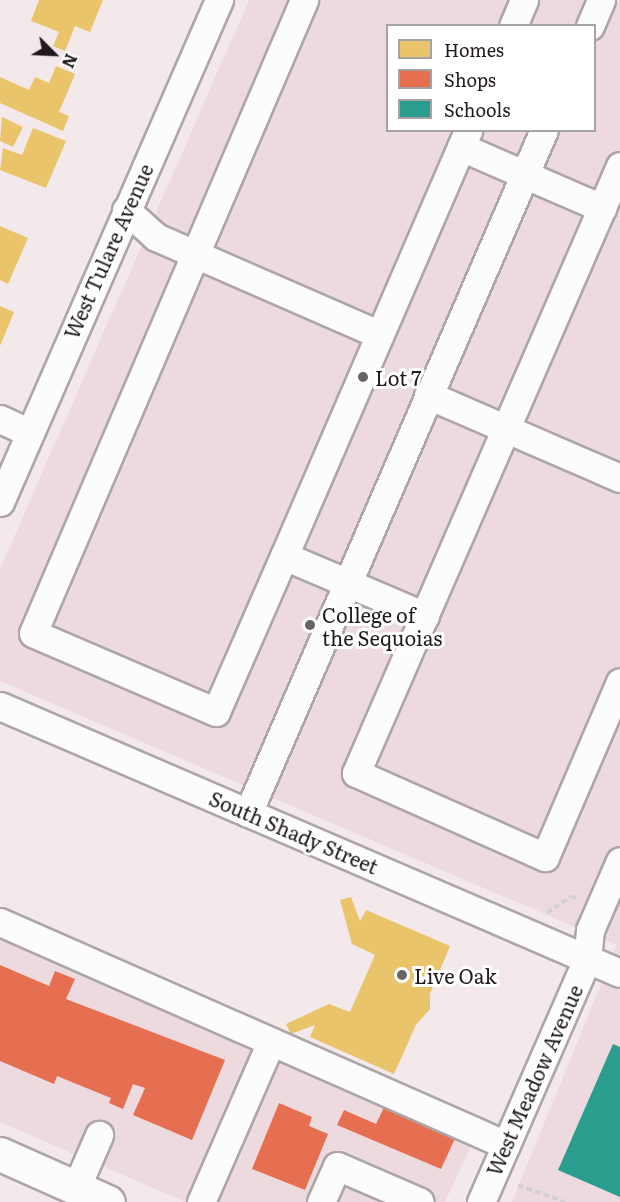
<!DOCTYPE html>
<style>
body{margin:0}
#map{position:relative;width:620px;height:1202px;overflow:hidden;background:#f3e9eb;font-family:Literata,serif}
div>[style]{position:absolute}
[style*='--x']{left:calc(var(--x)*1px);top:calc(var(--y)*1px);width:calc(var(--w)*1px);rotate:calc(var(--a)*1deg)}
.built>*{inset:0;background:#eddadf}
.homes>*{inset:0;background:#e9c46a}
.shops>*{inset:0;background:#e76f51}
.schools>*{inset:0;background:#2a9d8f}
.path>*{height:4px;margin-top:-2px;transform-origin:0;background:repeating-linear-gradient(90deg,#d4d0d2 0 6px,transparent 0 9px)}
.roads{filter:drop-shadow(2px 0 #ada5a7) drop-shadow(-2px 0 #ada5a7) drop-shadow(0 2px #ada5a7) drop-shadow(0 -2px #ada5a7)}
.minor>*{height:27px;margin:-13.5px;padding:0 13.5px;transform-origin:13.5px;border-radius:13.5px;background:#fdfcfc}
.major>*{height:33px;margin:-16.5px;padding:0 16.5px;transform-origin:16.5px;border-radius:16.5px;background:#fdfcfc}
.dots>*{width:16px;height:16px;translate:-50% -50%;box-sizing:border-box;border:3px solid #fff;border-radius:50%}
span{translate:-50% -50%;white-space:nowrap;text-align:center;line-height:1.15;-webkit-text-stroke:6px #fff;paint-order:stroke}
.street-label{font-size:20px;color:#211a1c}
.poi-label{font-size:20px;color:#211a1c}
.left{translate:0 -50%;text-align:left}
.legend{position:absolute;left:386px;top:24px;width:210px;height:108px;box-sizing:border-box;background:#fff;border:2px solid #a6a3a4;margin:0;padding:8px 10px;list-style:none;font-size:18px;color:#211a1c}
.legend li{display:flex;align-items:center;gap:12px;height:30px}
.legend b{width:30px;border:2px solid #a6a3a4}
.north{position:absolute;left:24px;top:24px;width:60px;height:60px;-webkit-text-stroke:4px #fff;paint-order:stroke;rotate:114deg;font-size:16px;font-weight:700;line-height:24px;text-align:center;color:#211a1c}
.north::after{content:'';display:block;margin:auto;width:21px;height:27px;background:#211a1c;clip-path:polygon(50% 0,100% 100%,50% 72%,0 100%)}
</style>
<div id="map">
<div class="built">
<i style="clip-path:polygon(evenodd,249px 0,620px 0,620px 1202px,512px 1202px,617px 945px,0 681px,0 569px,249px 0,388px 26px,594px 26px,594px 130px,388px 130px,388px 26px)"></i>
<i style="clip-path:polygon(0 911px,483px 1120px,445px 1202px,185px 1202px,0 1122px)"></i>
</div>
<div class="homes">
<i style="clip-path:polygon(39px 0,103px 0,90px 32px,75px 26px,65px 51px,53px 46px,59px 32px,31px 21px)"></i>
<i style="clip-path:polygon(56px 66px,75px 74px,59px 112px,69px 116px,63px 131px,0 103px,0 77px,29px 90px,35px 77px,49px 83px)"></i>
<i style="clip-path:polygon(2px 117px,23px 127px,13px 147px,0 141px)"></i>
<i style="clip-path:polygon(33px 128px,66px 141px,46px 188px,0 170px,3px 148px,22px 155px)"></i>
<i style="clip-path:polygon(0 226px,28px 238px,8px 284px,0 280px)"></i>
<i style="clip-path:polygon(0 306px,14px 312px,0 346px)"></i>
<i style="clip-path:polygon(351px 897px,360px 921px,366px 910px,450px 946px,430px 994px,430px 1009px,416px 1025px,394px 1074px,310px 1037px,315px 1025px,291px 1034px,286px 1024px,329px 1004px,350px 1012px,375px 955px,352px 944px,340px 900px)"></i>
</div>
<div class="shops">
<i style="clip-path:polygon(0 965px,49px 986px,55px 971px,75px 979px,66px 999px,225px 1060px,192px 1140px,133px 1115px,145px 1088px,133px 1084px,123px 1109px,109px 1103px,111px 1098px,57px 1076px,54px 1084px,0 1061px)"></i>
<i style="clip-path:polygon(279px 1103px,312px 1117px,309px 1126px,328px 1134px,305px 1190px,252px 1169px)"></i>
<i style="clip-path:polygon(386px 1103px,458px 1132px,441px 1169px,337px 1125px,344px 1110px,376px 1124px)"></i>
</div>
<div class="schools">
<i style="clip-path:polygon(613px 1044px,620px 1047px,620px 1197px,558px 1170px)"></i>
</div>
<div class="path">
<i style="--x:547;--y:913;--w:29;--a:-35"></i>
<i style="--x:571;--y:896;--w:8;--a:23"></i>
<i style="--x:518;--y:1185;--w:50;--a:19.9"></i>
</div>
<div class="roads">
<div class="minor">
<i style="--x:513;--y:26;--w:28;--a:-67"></i>
<i style="--x:590;--y:26;--w:28;--a:-67"></i>
<i style="--x:461;--y:147;--w:154;--a:23.4"></i>
<i style="--x:620;--y:166;--w:662;--a:113.51"></i>
<i style="--x:356;--y:773;--w:207;--a:24"></i>
<i style="--x:545;--y:857;--w:190;--a:-66.8"></i>
<i style="--x:126;--y:210;--w:40;--a:42"></i>
<i style="--x:156;--y:237;--w:244;--a:23.6"></i>
<i style="--x:428;--y:395;--w:209;--a:23.4"></i>
<i style="--x:0;--y:419;--w:31;--a:25"></i>
<i style="--x:0;--y:502;--w:548;--a:-66.43"></i>
<i style="--x:284;--y:556;--w:170;--a:113.6"></i>
<i style="--x:216;--y:712;--w:199;--a:-156.7"></i>
<i style="--x:33;--y:633;--w:689;--a:-66.82"></i>
<i style="--x:425;--y:616;--w:153;--a:-156.9"></i>
<i style="--x:284;--y:556;--w:464;--a:-66.6"></i>
<i style="--x:0;--y:706;--w:675;--a:23.3"></i>
<i style="--x:248;--y:813;--w:744;--a:-66.57"></i>
<i style="--x:0;--y:922;--w:553;--a:23.78"></i>
<i style="--x:76;--y:1188;--w:58;--a:-66.5"></i>
<i style="--x:201;--y:1202;--w:175;--a:-66.4"></i>
<i style="--x:321;--y:1202;--w:39;--a:-66"></i>
<i style="--x:337;--y:1166;--w:90;--a:23.4"></i>
<i style="--x:481;--y:1202;--w:265;--a:-66.4"></i>
<i style="--x:587;--y:959;--w:29;--a:-84"></i>
<i style="--x:590;--y:930;--w:75;--a:-66.5"></i>
</div>
<div class="major">
<i style="--x:0;--y:1154;--w:118;--a:24"></i>
</div>
</div>
<div class="dots">
<i style="left:363px;top:377px;background:#6a6264"></i>
<i style="left:310px;top:625px;background:#6a6264"></i>
<i style="left:402px;top:975px;background:#6a6264"></i>
</div>
<div class="street-label">
<span style="left:108px;top:251px;rotate:-66deg">West Tulare Avenue</span>
<span style="left:294px;top:832px;rotate:23deg">South Shady Street</span>
<span style="left:534px;top:1080px;rotate:-66deg">West Meadow Avenue</span>
</div>
<div class="poi-label">
<span class="left" style="left:375px;top:377px">Lot 7</span>
<span class="left" style="left:322px;top:626px">College of<br>the Sequoias</span>
<span class="left" style="left:414px;top:975px">Live Oak</span>
</div>
<ul class="legend">
<li><b style="height:16px;background:#e9c46a"></b>Homes</li>
<li><b style="height:16px;background:#e76f51"></b>Shops</li>
<li><b style="height:16px;background:#2a9d8f"></b>Schools</li>
</ul>
<div class="north">N</div>
</div>
